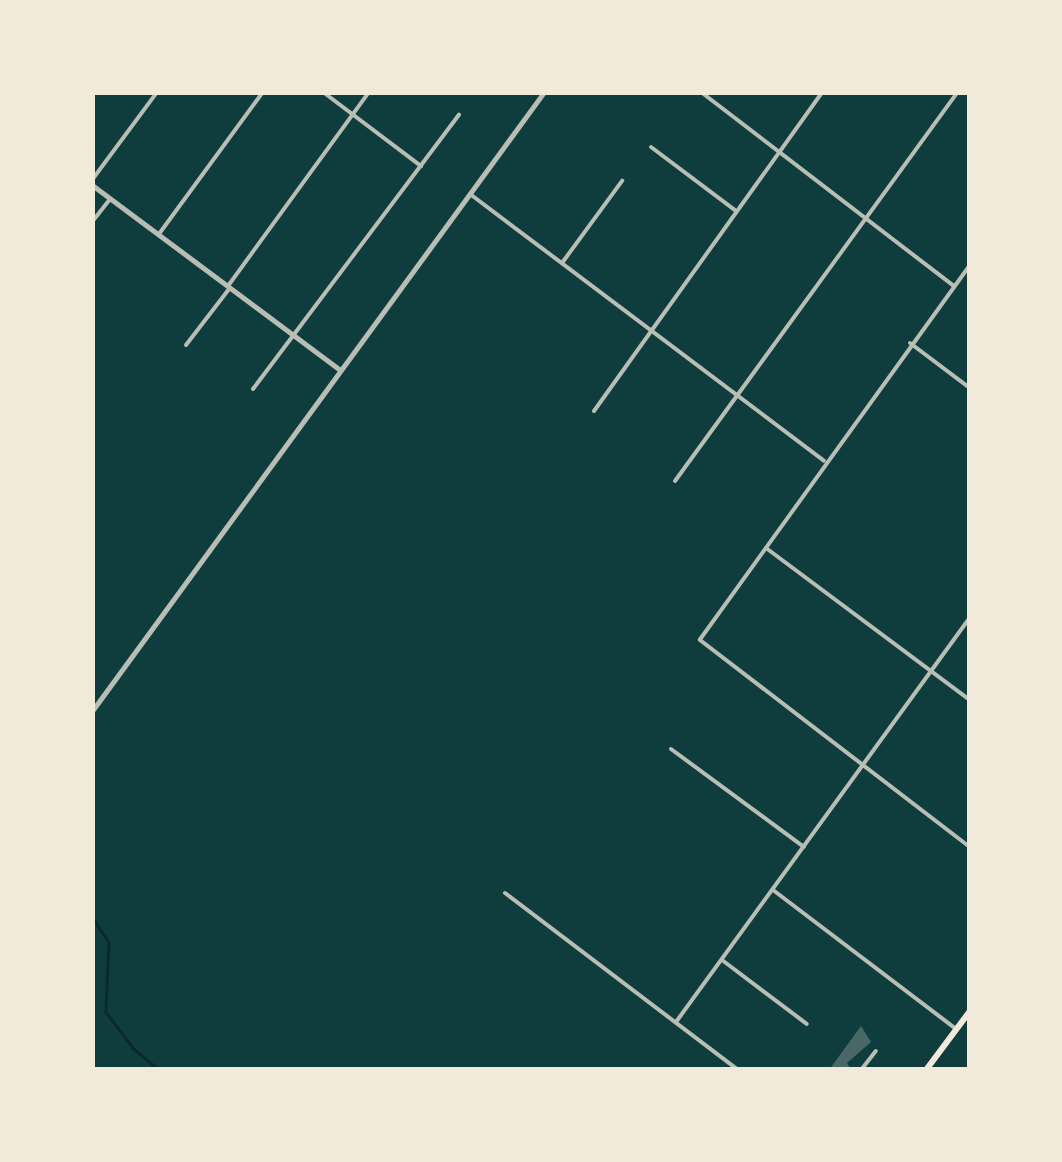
<!DOCTYPE html>
<style>
body{margin:0}
#map{position:relative;width:1062px;height:1162px;overflow:hidden;background:#0f3d3e;font-family:Poppins,sans-serif}
div>[style]{position:absolute}
[style*='--x']{left:calc(var(--x)*1px);top:calc(var(--y)*1px);width:calc(var(--w)*1px);rotate:calc(var(--a)*1deg)}
.stream>*{height:2.5px;margin:-1.25px;padding:0 1.25px;transform-origin:1.25px;border-radius:1.25px;background:#0a2a2b}
.building>*{inset:0;background:#486865}
.minor>*{height:4px;margin:-2px;padding:0 2px;transform-origin:2px;border-radius:2px;background:#b8beb3}
.tertiary>*{height:5px;margin:-2.5px;padding:0 2.5px;transform-origin:2.5px;border-radius:2.5px;background:#b8beb3}
.primary>*{height:6px;margin:-3px;padding:0 3px;transform-origin:3px;border-radius:3px;background:#f1e9da}
span{translate:-50% -50%;white-space:nowrap;text-align:center;line-height:1.15;-webkit-text-stroke:8px #f1e9da;paint-order:stroke}
.frame{position:absolute;inset:0;border:95px solid #f1e9da;pointer-events:none}
</style>
<div id="map">
<div class="stream">
<i style="--x:92;--y:917;--w:30;--a:56"></i>
<i style="--x:109;--y:942;--w:70;--a:92.5"></i>
<i style="--x:106;--y:1012;--w:46;--a:52.9"></i>
<i style="--x:134;--y:1049;--w:33;--a:40"></i>
</div>
<div class="building">
<i style="clip-path:polygon(861px 1026px,871px 1042px,847px 1063px,851px 1070px,829px 1070px)"></i>
</div>
<div class="minor">
<i style="--x:323;--y:92;--w:123;--a:37.1"></i>
<i style="--x:701;--y:92;--w:319;--a:37.5"></i>
<i style="--x:651;--y:147;--w:105;--a:36.9"></i>
<i style="--x:92;--y:180;--w:109;--a:-53.5"></i>
<i style="--x:470;--y:194;--w:443;--a:37"></i>
<i style="--x:92;--y:222;--w:29;--a:-52"></i>
<i style="--x:159;--y:234;--w:176;--a:-53.8"></i>
<i style="--x:562;--y:263;--w:102;--a:-53.8"></i>
<i style="--x:970;--y:265;--w:462;--a:125.8"></i>
<i style="--x:700;--y:640;--w:340;--a:37.5"></i>
<i style="--x:228;--y:286;--w:240;--a:-54"></i>
<i style="--x:910;--y:343;--w:75;--a:36.9"></i>
<i style="--x:186;--y:345;--w:71;--a:-52.5"></i>
<i style="--x:253;--y:389;--w:343;--a:-53.1"></i>
<i style="--x:594;--y:411;--w:392;--a:-54.4"></i>
<i style="--x:675;--y:481;--w:481;--a:-54"></i>
<i style="--x:766;--y:548;--w:254;--a:36.7"></i>
<i style="--x:671;--y:749;--w:165;--a:36.4"></i>
<i style="--x:773;--y:890;--w:230;--a:37.2"></i>
<i style="--x:505;--y:893;--w:293;--a:37.2"></i>
<i style="--x:722;--y:960;--w:106;--a:37"></i>
<i style="--x:676;--y:1022;--w:500;--a:-54"></i>
<i style="--x:861;--y:1070;--w:24;--a:-52"></i>
</div>
<div class="tertiary">
<i style="--x:92;--y:185;--w:309;--a:36.7"></i>
<i style="--x:92;--y:711;--w:766;--a:-53.86"></i>
</div>
<div class="primary">
<i style="--x:926;--y:1070;--w:74;--a:-53.3"></i>
</div>
<div class="frame"></div>
</div>
